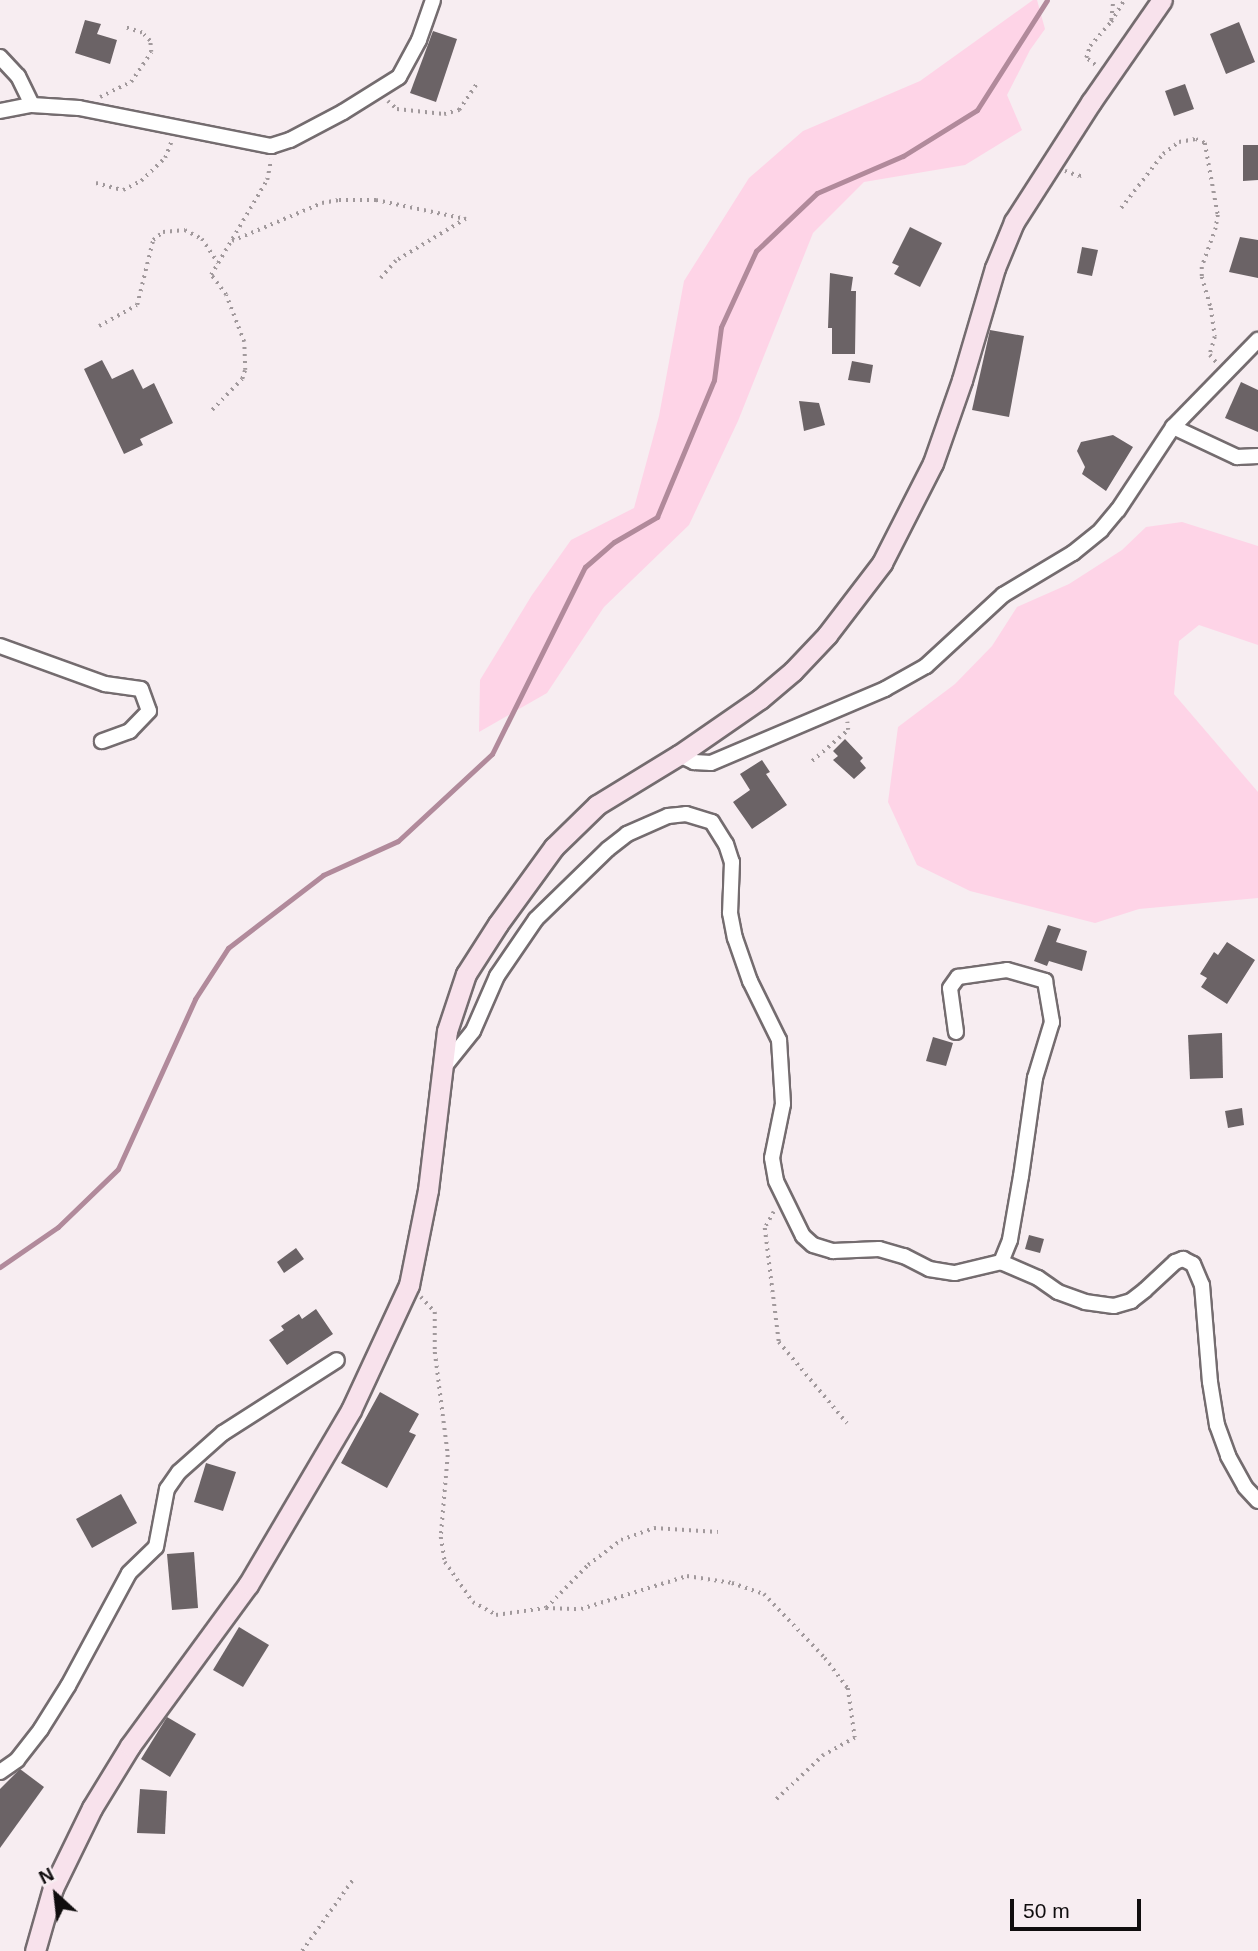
<!DOCTYPE html>
<style>
body{margin:0}
#map{position:relative;width:1258px;height:1951px;overflow:hidden;background:#f7edf1;font-family:Helvetica,sans-serif}
div>[style]{position:absolute}
[style*='--x']{left:calc(var(--x)*1px);top:calc(var(--y)*1px);width:calc(var(--w)*1px);rotate:calc(var(--a)*1deg)}
.green>*{inset:0;background:#fed4e7}
.stream>*{height:5px;margin:-2.5px;padding:0 2.5px;transform-origin:2.5px;border-radius:2.5px;background:#b18a9b}
.building>*{inset:0;background:#6b6366}
.path>*{height:3.5px;margin-top:-1.75px;transform-origin:0;background:repeating-linear-gradient(90deg,#a1999c 0 2px,transparent 0 7px)}
.roads{filter:drop-shadow(2px 0 #746c6f) drop-shadow(-2px 0 #746c6f) drop-shadow(0 2px #746c6f) drop-shadow(0 -2px #746c6f)}
.street>*{height:14px;margin:-7px;padding:0 7px;transform-origin:7px;border-radius:7px;background:#fff}
.secondary>*{height:19px;margin:-9.5px;padding:0 9.5px;transform-origin:9.5px;border-radius:9.5px;background:#f8e2ec}
span{translate:-50% -50%;white-space:nowrap;text-align:center;line-height:1.15;-webkit-text-stroke:5px #f7edf1;paint-order:stroke}
.north{position:absolute;left:21px;top:1860px;width:70px;height:70px;-webkit-text-stroke:5px #f7edf1;paint-order:stroke;rotate:333deg;font-size:19px;font-weight:700;line-height:28px;text-align:center;color:#100d0e}
.north::after{content:'';display:block;margin:auto;width:24px;height:32px;background:#100d0e;clip-path:polygon(50% 0,100% 100%,50% 72%,0 100%)}
.scale{position:absolute;left:1010px;top:1899px;width:131px;height:32px;box-sizing:border-box;border:4px solid #100d0e;border-top:0;padding-left:9px;font-size:21px;line-height:24px;white-space:nowrap;color:#100d0e;-webkit-text-stroke:5px #f7edf1;paint-order:stroke}
</style>
<div id="map">
<div class="green">
<i style="clip-path:polygon(1033px 0,1037px 0,1045px 29px,1030px 50px,1007px 95px,1022px 130px,965px 165px,864px 182px,813px 233px,738px 421px,689px 525px,604px 607px,547px 693px,479px 732px,480px 680px,532px 595px,571px 540px,634px 508px,659px 416px,684px 281px,749px 178px,803px 131px,920px 81px)"></i>
<i style="clip-path:polygon(1182px 522px,1258px 546px,1258px 645px,1199px 625px,1179px 641px,1174px 694px,1258px 792px,1258px 898px,1139px 909px,1095px 923px,970px 891px,917px 865px,888px 802px,898px 727px,955px 684px,992px 646px,1017px 607px,1069px 584px,1122px 550px,1146px 527px)"></i>
</div>
<div class="stream">
<i style="--x:0;--y:1267;--w:70;--a:-34.6"></i>
<i style="--x:58;--y:1227;--w:83;--a:-44"></i>
<i style="--x:118;--y:1169;--w:187;--a:-65.6"></i>
<i style="--x:195;--y:999;--w:61;--a:-57.1"></i>
<i style="--x:228;--y:948;--w:120;--a:-37.5"></i>
<i style="--x:323;--y:875;--w:82;--a:-24.4"></i>
<i style="--x:398;--y:841;--w:128;--a:-42.8"></i>
<i style="--x:492;--y:754;--w:209;--a:-63.6"></i>
<i style="--x:585;--y:567;--w:38;--a:-41"></i>
<i style="--x:614;--y:542;--w:50;--a:-30.2"></i>
<i style="--x:657;--y:517;--w:148;--a:-67.4"></i>
<i style="--x:714;--y:380;--w:53;--a:-82.5"></i>
<i style="--x:721;--y:327;--w:84;--a:-65.3"></i>
<i style="--x:756;--y:251;--w:84;--a:-43.6"></i>
<i style="--x:817;--y:193;--w:94;--a:-23.3"></i>
<i style="--x:903;--y:156;--w:87;--a:-31.9"></i>
<i style="--x:977;--y:110;--w:130;--a:-57.5"></i>
</div>
<div class="building">
<i style="clip-path:polygon(85px 20px,101px 24px,97px 34px,117px 40px,110px 64px,75px 53px)"></i>
<i style="clip-path:polygon(1239px 22px,1255px 62px,1226px 74px,1210px 34px)"></i>
<i style="clip-path:polygon(433px 31px,457px 39px,436px 102px,410px 93px)"></i>
<i style="clip-path:polygon(1185px 84px,1194px 109px,1174px 116px,1165px 91px)"></i>
<i style="clip-path:polygon(1243px 145px,1258px 145px,1258px 180px,1243px 181px)"></i>
<i style="clip-path:polygon(910px 227px,942px 243px,920px 287px,894px 274px,899px 266px,892px 263px)"></i>
<i style="clip-path:polygon(1240px 237px,1258px 240px,1258px 278px,1229px 272px)"></i>
<i style="clip-path:polygon(1082px 247px,1098px 250px,1092px 276px,1077px 273px)"></i>
<i style="clip-path:polygon(830px 273px,853px 277px,851px 291px,856px 291px,855px 354px,832px 354px,832px 328px,828px 328px)"></i>
<i style="clip-path:polygon(990px 330px,1024px 336px,1009px 417px,972px 410px)"></i>
<i style="clip-path:polygon(102px 360px,112px 379px,133px 369px,143px 389px,154px 383px,173px 423px,140px 439px,143px 445px,124px 454px,84px 369px)"></i>
<i style="clip-path:polygon(852px 361px,873px 365px,870px 383px,848px 380px)"></i>
<i style="clip-path:polygon(1241px 382px,1258px 390px,1258px 432px,1225px 418px)"></i>
<i style="clip-path:polygon(799px 401px,819px 403px,825px 425px,804px 431px)"></i>
<i style="clip-path:polygon(1113px 435px,1133px 447px,1106px 491px,1082px 474px,1085px 467px,1077px 451px,1081px 442px)"></i>
<i style="clip-path:polygon(845px 739px,863px 758px,860px 761px,866px 768px,854px 779px,833px 760px,838px 756px,833px 751px)"></i>
<i style="clip-path:polygon(762px 760px,770px 772px,766px 774px,787px 805px,752px 829px,733px 802px,750px 790px,740px 774px)"></i>
<i style="clip-path:polygon(1048px 925px,1061px 929px,1056px 942px,1087px 951px,1082px 971px,1049px 961px,1047px 966px,1034px 961px)"></i>
<i style="clip-path:polygon(1227px 942px,1255px 960px,1227px 1004px,1201px 987px,1207px 978px,1200px 974px,1214px 952px,1218px 955px)"></i>
<i style="clip-path:polygon(1222px 1033px,1223px 1078px,1190px 1079px,1188px 1035px)"></i>
<i style="clip-path:polygon(933px 1037px,953px 1043px,946px 1066px,926px 1061px)"></i>
<i style="clip-path:polygon(1242px 1108px,1244px 1125px,1228px 1128px,1225px 1111px)"></i>
<i style="clip-path:polygon(1029px 1235px,1044px 1239px,1040px 1253px,1025px 1249px)"></i>
<i style="clip-path:polygon(296px 1248px,304px 1259px,284px 1273px,277px 1262px)"></i>
<i style="clip-path:polygon(316px 1309px,333px 1334px,287px 1365px,269px 1340px,284px 1330px,281px 1326px,299px 1314px,302px 1319px)"></i>
<i style="clip-path:polygon(380px 1392px,419px 1414px,409px 1432px,416px 1435px,387px 1488px,341px 1463px)"></i>
<i style="clip-path:polygon(206px 1463px,236px 1472px,223px 1511px,194px 1502px)"></i>
<i style="clip-path:polygon(121px 1494px,137px 1523px,92px 1548px,76px 1519px)"></i>
<i style="clip-path:polygon(194px 1552px,198px 1608px,172px 1610px,167px 1554px)"></i>
<i style="clip-path:polygon(239px 1627px,269px 1645px,243px 1687px,213px 1670px)"></i>
<i style="clip-path:polygon(167px 1717px,196px 1734px,170px 1777px,141px 1759px)"></i>
<i style="clip-path:polygon(20px 1769px,44px 1787px,0 1848px,0 1789px)"></i>
<i style="clip-path:polygon(140px 1789px,167px 1791px,165px 1834px,137px 1833px)"></i>
</div>
<div class="path">
<i style="--x:1111;--y:20;--w:20;--a:-84"></i>
<i style="--x:1095;--y:65;--w:11;--a:-142"></i>
<i style="--x:1086;--y:58;--w:13;--a:-72"></i>
<i style="--x:1090;--y:46;--w:32;--a:-49"></i>
<i style="--x:1111;--y:22;--w:26;--a:-59"></i>
<i style="--x:100;--y:97;--w:34;--a:-26"></i>
<i style="--x:131;--y:82;--w:36;--a:-56"></i>
<i style="--x:151;--y:52;--w:11;--a:-95"></i>
<i style="--x:150;--y:41;--w:11;--a:-135"></i>
<i style="--x:142;--y:33;--w:20;--a:-162"></i>
<i style="--x:388;--y:101;--w:12;--a:42"></i>
<i style="--x:397;--y:109;--w:47;--a:6.1"></i>
<i style="--x:444;--y:114;--w:16;--a:-15"></i>
<i style="--x:459;--y:110;--w:32;--a:-56"></i>
<i style="--x:1065;--y:171;--w:15;--a:20"></i>
<i style="--x:1079;--y:176;--w:6;--a:-18"></i>
<i style="--x:96;--y:183;--w:28;--a:15"></i>
<i style="--x:123;--y:190;--w:20;--a:-27"></i>
<i style="--x:141;--y:181;--w:33;--a:-44"></i>
<i style="--x:165;--y:158;--w:17;--a:-69"></i>
<i style="--x:1121;--y:208;--w:68;--a:-52.1"></i>
<i style="--x:1163;--y:154;--w:20;--a:-37"></i>
<i style="--x:1179;--y:142;--w:17;--a:-10"></i>
<i style="--x:1196;--y:139;--w:10;--a:24"></i>
<i style="--x:1205;--y:143;--w:73;--a:79.8"></i>
<i style="--x:1218;--y:215;--w:13;--a:99"></i>
<i style="--x:1216;--y:228;--w:41;--a:109.7"></i>
<i style="--x:1202;--y:267;--w:10;--a:90"></i>
<i style="--x:1202;--y:277;--w:32;--a:74"></i>
<i style="--x:1211;--y:308;--w:29;--a:82"></i>
<i style="--x:1215;--y:337;--w:19;--a:106"></i>
<i style="--x:1210;--y:355;--w:11;--a:49"></i>
<i style="--x:232;--y:241;--w:98;--a:-22.9"></i>
<i style="--x:322;--y:203;--w:17;--a:-10"></i>
<i style="--x:339;--y:200;--w:37;--a:0"></i>
<i style="--x:376;--y:200;--w:92;--a:11.9"></i>
<i style="--x:466;--y:219;--w:82;--a:149"></i>
<i style="--x:396;--y:261;--w:23;--a:131"></i>
<i style="--x:99;--y:326;--w:43;--a:-28.9"></i>
<i style="--x:137;--y:305;--w:67;--a:-76.2"></i>
<i style="--x:153;--y:240;--w:13;--a:-39"></i>
<i style="--x:163;--y:232;--w:22;--a:-5"></i>
<i style="--x:185;--y:230;--w:19;--a:28"></i>
<i style="--x:202;--y:239;--w:29;--a:56"></i>
<i style="--x:212;--y:410;--w:43;--a:-45.9"></i>
<i style="--x:242;--y:379;--w:9;--a:-72"></i>
<i style="--x:245;--y:370;--w:28;--a:-92"></i>
<i style="--x:244;--y:342;--w:50;--a:-111"></i>
<i style="--x:226;--y:295;--w:25;--a:-127"></i>
<i style="--x:211;--y:275;--w:110;--a:-59.5"></i>
<i style="--x:267;--y:180;--w:21;--a:-79"></i>
<i style="--x:812;--y:761;--w:48;--a:-40.7"></i>
<i style="--x:848;--y:730;--w:8;--a:-97"></i>
<i style="--x:774;--y:1212;--w:18;--a:119"></i>
<i style="--x:765;--y:1228;--w:115;--a:83"></i>
<i style="--x:779;--y:1342;--w:106;--a:50"></i>
<i style="--x:421;--y:1297;--w:21;--a:47"></i>
<i style="--x:435;--y:1312;--w:40;--a:90"></i>
<i style="--x:435;--y:1352;--w:104;--a:82.8"></i>
<i style="--x:448;--y:1455;--w:82;--a:94.9"></i>
<i style="--x:441;--y:1537;--w:25;--a:81"></i>
<i style="--x:445;--y:1562;--w:49;--a:55"></i>
<i style="--x:473;--y:1602;--w:26;--a:29"></i>
<i style="--x:496;--y:1615;--w:50;--a:-8"></i>
<i style="--x:546;--y:1608;--w:35;--a:2"></i>
<i style="--x:581;--y:1609;--w:111;--a:-17.3"></i>
<i style="--x:687;--y:1576;--w:46;--a:8.8"></i>
<i style="--x:732;--y:1583;--w:34;--a:19"></i>
<i style="--x:764;--y:1594;--w:88;--a:46.4"></i>
<i style="--x:825;--y:1658;--w:38;--a:53"></i>
<i style="--x:848;--y:1688;--w:50;--a:82"></i>
<i style="--x:855;--y:1738;--w:35;--a:151"></i>
<i style="--x:824;--y:1755;--w:66;--a:136.8"></i>
<i style="--x:546;--y:1608;--w:60;--a:-45.7"></i>
<i style="--x:588;--y:1565;--w:41;--a:-37.1"></i>
<i style="--x:621;--y:1540;--w:35;--a:-20"></i>
<i style="--x:654;--y:1528;--w:64;--a:3.6"></i>
<i style="--x:302;--y:1951;--w:90;--a:-54.5"></i>
</div>
<div class="roads">
<div class="street">
<i style="--x:0;--y:57;--w:26;--a:47"></i>
<i style="--x:18;--y:76;--w:32;--a:64"></i>
<i style="--x:0;--y:111;--w:33;--a:-11"></i>
<i style="--x:32;--y:105;--w:47;--a:3.7"></i>
<i style="--x:79;--y:108;--w:196;--a:11.2"></i>
<i style="--x:271;--y:146;--w:20;--a:-18"></i>
<i style="--x:290;--y:140;--w:60;--a:-27.8"></i>
<i style="--x:343;--y:112;--w:66;--a:-32"></i>
<i style="--x:399;--y:77;--w:42;--a:-61.6"></i>
<i style="--x:419;--y:40;--w:42;--a:-70.7"></i>
<i style="--x:1173;--y:427;--w:71;--a:25.1"></i>
<i style="--x:1237;--y:457;--w:21;--a:-3"></i>
<i style="--x:0;--y:646;--w:112;--a:19.9"></i>
<i style="--x:105;--y:684;--w:36;--a:8"></i>
<i style="--x:141;--y:689;--w:23;--a:70"></i>
<i style="--x:149;--y:711;--w:28;--a:134"></i>
<i style="--x:130;--y:731;--w:30;--a:160"></i>
<i style="--x:679;--y:755;--w:17;--a:25"></i>
<i style="--x:694;--y:762;--w:17;--a:3"></i>
<i style="--x:711;--y:763;--w:189;--a:-23"></i>
<i style="--x:885;--y:689;--w:47;--a:-29.3"></i>
<i style="--x:926;--y:666;--w:105;--a:-42.7"></i>
<i style="--x:1003;--y:595;--w:82;--a:-31"></i>
<i style="--x:1073;--y:553;--w:36;--a:-39"></i>
<i style="--x:1101;--y:530;--w:26;--a:-50"></i>
<i style="--x:1118;--y:510;--w:100;--a:-56.5"></i>
<i style="--x:1173;--y:427;--w:122;--a:-45.7"></i>
<i style="--x:956;--y:1032;--w:44;--a:-97.8"></i>
<i style="--x:950;--y:988;--w:14;--a:-54"></i>
<i style="--x:958;--y:977;--w:49;--a:-8.1"></i>
<i style="--x:1007;--y:970;--w:40;--a:16"></i>
<i style="--x:1045;--y:981;--w:42;--a:80.3"></i>
<i style="--x:1052;--y:1022;--w:59;--a:106.9"></i>
<i style="--x:1035;--y:1078;--w:99;--a:98.1"></i>
<i style="--x:1021;--y:1176;--w:65;--a:99.8"></i>
<i style="--x:1010;--y:1240;--w:24;--a:112"></i>
<i style="--x:444;--y:1067;--w:46;--a:-51.1"></i>
<i style="--x:473;--y:1031;--w:60;--a:-66.4"></i>
<i style="--x:497;--y:976;--w:69;--a:-55.6"></i>
<i style="--x:536;--y:919;--w:100;--a:-44.2"></i>
<i style="--x:608;--y:849;--w:24;--a:-38"></i>
<i style="--x:627;--y:834;--w:45;--a:-23.7"></i>
<i style="--x:668;--y:816;--w:18;--a:-6"></i>
<i style="--x:686;--y:814;--w:27;--a:17"></i>
<i style="--x:712;--y:822;--w:26;--a:58"></i>
<i style="--x:726;--y:844;--w:19;--a:72"></i>
<i style="--x:732;--y:862;--w:51;--a:92.2"></i>
<i style="--x:730;--y:913;--w:25;--a:79"></i>
<i style="--x:735;--y:938;--w:46;--a:70.8"></i>
<i style="--x:750;--y:981;--w:66;--a:63.8"></i>
<i style="--x:779;--y:1040;--w:64;--a:86.4"></i>
<i style="--x:783;--y:1104;--w:55;--a:101.5"></i>
<i style="--x:772;--y:1158;--w:23;--a:80"></i>
<i style="--x:776;--y:1181;--w:61;--a:63.9"></i>
<i style="--x:803;--y:1236;--w:13;--a:42"></i>
<i style="--x:813;--y:1245;--w:21;--a:17"></i>
<i style="--x:833;--y:1251;--w:46;--a:-2.5"></i>
<i style="--x:879;--y:1249;--w:26;--a:16"></i>
<i style="--x:904;--y:1256;--w:28;--a:27"></i>
<i style="--x:929;--y:1269;--w:26;--a:9"></i>
<i style="--x:955;--y:1273;--w:47;--a:-13.4"></i>
<i style="--x:1001;--y:1262;--w:40;--a:23.4"></i>
<i style="--x:1038;--y:1278;--w:24;--a:35"></i>
<i style="--x:1058;--y:1292;--w:29;--a:20"></i>
<i style="--x:1085;--y:1302;--w:29;--a:8"></i>
<i style="--x:1114;--y:1306;--w:18;--a:-16"></i>
<i style="--x:1131;--y:1301;--w:18;--a:-38"></i>
<i style="--x:1145;--y:1290;--w:41;--a:-43"></i>
<i style="--x:1175;--y:1262;--w:9;--a:-21"></i>
<i style="--x:1183;--y:1259;--w:11;--a:27"></i>
<i style="--x:1193;--y:1264;--w:23;--a:67"></i>
<i style="--x:1202;--y:1285;--w:97;--a:85.3"></i>
<i style="--x:1210;--y:1382;--w:44;--a:80.8"></i>
<i style="--x:1217;--y:1425;--w:33;--a:70"></i>
<i style="--x:1228;--y:1456;--w:35;--a:61"></i>
<i style="--x:1245;--y:1487;--w:19;--a:47"></i>
<i style="--x:0;--y:1772;--w:21;--a:-35"></i>
<i style="--x:17;--y:1760;--w:39;--a:-52"></i>
<i style="--x:41;--y:1729;--w:51;--a:-57.9"></i>
<i style="--x:68;--y:1686;--w:128;--a:-61.6"></i>
<i style="--x:129;--y:1573;--w:37;--a:-44"></i>
<i style="--x:156;--y:1547;--w:59;--a:-79.3"></i>
<i style="--x:167;--y:1489;--w:21;--a:-55"></i>
<i style="--x:179;--y:1472;--w:59;--a:-41.6"></i>
<i style="--x:223;--y:1433;--w:135;--a:-32.6"></i>
</div>
<div class="secondary">
<i style="--x:35;--y:1951;--w:66;--a:-74.1"></i>
<i style="--x:53;--y:1888;--w:89;--a:-64"></i>
<i style="--x:92;--y:1808;--w:73;--a:-58.5"></i>
<i style="--x:130;--y:1746;--w:200;--a:-53.8"></i>
<i style="--x:248;--y:1585;--w:203;--a:-59.5"></i>
<i style="--x:351;--y:1410;--w:138;--a:-65.1"></i>
<i style="--x:409;--y:1285;--w:97;--a:-78.7"></i>
<i style="--x:428;--y:1190;--w:160;--a:-83.2"></i>
<i style="--x:447;--y:1031;--w:60;--a:-71.6"></i>
<i style="--x:466;--y:974;--w:59;--a:-57.4"></i>
<i style="--x:498;--y:924;--w:95;--a:-54"></i>
<i style="--x:554;--y:847;--w:60;--a:-44.3"></i>
<i style="--x:597;--y:805;--w:96;--a:-31.4"></i>
<i style="--x:679;--y:755;--w:98;--a:-34.7"></i>
<i style="--x:760;--y:699;--w:43;--a:-40.3"></i>
<i style="--x:793;--y:671;--w:50;--a:-46.6"></i>
<i style="--x:827;--y:635;--w:91;--a:-52.6"></i>
<i style="--x:882;--y:563;--w:112;--a:-63"></i>
<i style="--x:933;--y:463;--w:88;--a:-70.7"></i>
<i style="--x:962;--y:380;--w:117;--a:-73.6"></i>
<i style="--x:995;--y:268;--w:50;--a:-67.6"></i>
<i style="--x:1014;--y:222;--w:143;--a:-57.3"></i>
<i style="--x:1091;--y:102;--w:124;--a:-55.2"></i>
</div>
</div>
<div class="north">N</div>
<div class="scale">50 m</div>
</div>
